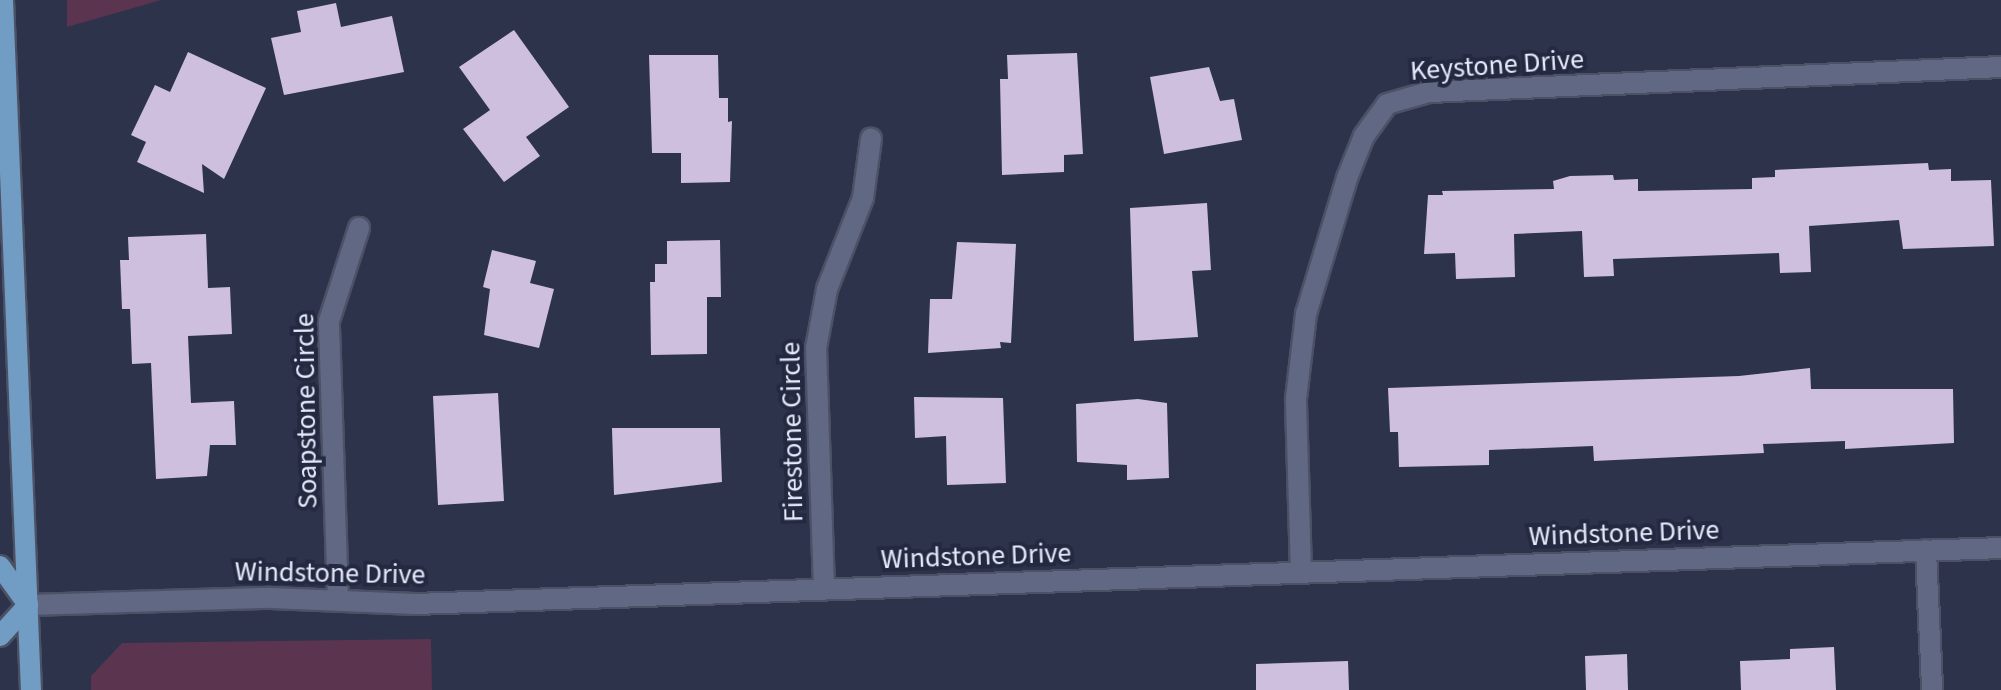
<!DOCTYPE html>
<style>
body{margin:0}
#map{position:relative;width:2001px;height:690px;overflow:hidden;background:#2d334b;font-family:"Source Sans 3",sans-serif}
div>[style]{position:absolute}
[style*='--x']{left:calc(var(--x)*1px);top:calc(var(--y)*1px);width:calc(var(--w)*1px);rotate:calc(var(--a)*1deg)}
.green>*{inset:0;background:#5b344f}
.building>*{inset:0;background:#cdbfdd}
.roads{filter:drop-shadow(2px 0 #4c5165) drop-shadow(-2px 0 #4c5165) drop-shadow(0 2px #4c5165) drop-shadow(0 -2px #4c5165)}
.street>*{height:20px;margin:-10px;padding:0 10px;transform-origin:10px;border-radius:10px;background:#616883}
.primary>*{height:20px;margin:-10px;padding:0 10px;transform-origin:10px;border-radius:10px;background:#719dc4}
span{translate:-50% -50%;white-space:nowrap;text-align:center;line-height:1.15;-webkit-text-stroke:8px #232941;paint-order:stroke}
.street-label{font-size:28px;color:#e6eafa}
</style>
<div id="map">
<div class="green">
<i style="clip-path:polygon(67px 0,161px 0,67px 27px)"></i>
<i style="clip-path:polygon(431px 639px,432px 690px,91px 690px,91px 676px,122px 643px)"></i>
</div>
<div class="building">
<i style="clip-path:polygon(336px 3px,341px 27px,392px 16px,404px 72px,284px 95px,271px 38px,301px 32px,297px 11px)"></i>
<i style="clip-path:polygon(514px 30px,569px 107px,526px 137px,540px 156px,504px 182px,463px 129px,490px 110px,459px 67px)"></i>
<i style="clip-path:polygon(188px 52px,266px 88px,224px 179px,202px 164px,204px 193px,137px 162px,146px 142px,131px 135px,155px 85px,170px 92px)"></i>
<i style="clip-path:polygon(1077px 53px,1083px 154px,1064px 155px,1064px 172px,1002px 175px,1000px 79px,1008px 79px,1007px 55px)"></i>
<i style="clip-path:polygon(649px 55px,718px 55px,719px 98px,728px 98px,728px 122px,732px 121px,730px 182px,681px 183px,681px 153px,652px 153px)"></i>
<i style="clip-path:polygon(1209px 67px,1220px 101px,1234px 99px,1242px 140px,1164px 154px,1150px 77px)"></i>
<i style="clip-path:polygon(1928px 163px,1929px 170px,1951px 169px,1951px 181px,1991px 180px,1994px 246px,1903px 249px,1899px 220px,1809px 226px,1811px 272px,1780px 273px,1779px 253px,1613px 259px,1614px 276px,1584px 277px,1582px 231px,1514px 234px,1515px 277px,1456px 279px,1455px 253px,1424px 254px,1428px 195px,1443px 195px,1442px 191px,1554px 189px,1553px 181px,1570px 176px,1613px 175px,1614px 180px,1638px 179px,1638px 191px,1752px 189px,1752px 178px,1775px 177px,1775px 170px)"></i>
<i style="clip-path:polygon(1207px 203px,1211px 270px,1192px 271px,1198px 337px,1134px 341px,1130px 208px)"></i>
<i style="clip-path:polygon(206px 234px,208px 288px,230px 287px,232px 334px,188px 336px,191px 403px,234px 401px,236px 445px,210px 445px,207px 476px,156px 479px,151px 363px,132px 364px,130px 309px,122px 309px,120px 260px,129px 260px,128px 237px)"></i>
<i style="clip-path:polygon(720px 240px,721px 297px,707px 297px,707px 354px,651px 355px,650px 282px,655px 282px,655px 264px,667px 264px,667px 241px)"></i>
<i style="clip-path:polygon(957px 242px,1016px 244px,1011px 343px,1000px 342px,1001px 348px,928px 353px,930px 299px,952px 299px)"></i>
<i style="clip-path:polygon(492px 250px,536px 261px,530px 283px,554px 289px,539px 348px,484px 335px,490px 289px,483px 287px)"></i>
<i style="clip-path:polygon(1810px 368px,1811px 389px,1953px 389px,1954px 443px,1845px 449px,1845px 441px,1763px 444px,1764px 453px,1594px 461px,1593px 446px,1489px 450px,1489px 465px,1399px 467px,1398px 432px,1390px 432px,1388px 388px,1739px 376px)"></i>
<i style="clip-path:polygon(498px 393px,504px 501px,438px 505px,433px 396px)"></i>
<i style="clip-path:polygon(914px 397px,1003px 398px,1006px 483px,947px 485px,946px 436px,915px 438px)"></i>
<i style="clip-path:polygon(1138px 399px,1167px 403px,1169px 478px,1127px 480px,1127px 465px,1077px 462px,1076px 404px)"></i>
<i style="clip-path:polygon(612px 428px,720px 428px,722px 482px,614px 495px)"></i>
<i style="clip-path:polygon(1834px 647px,1836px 690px,1741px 690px,1740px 661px,1790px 659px,1790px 649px)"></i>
<i style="clip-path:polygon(1627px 654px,1628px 690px,1586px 690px,1585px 656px)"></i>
<i style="clip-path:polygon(1348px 661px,1349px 690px,1256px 690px,1256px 664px)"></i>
</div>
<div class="roads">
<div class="street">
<i style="--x:1926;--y:550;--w:140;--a:87.5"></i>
<i style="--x:1301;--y:572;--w:173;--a:-91.7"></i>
<i style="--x:1296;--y:399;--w:86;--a:-83.3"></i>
<i style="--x:1306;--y:314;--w:142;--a:-73.2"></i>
<i style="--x:1347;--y:178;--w:45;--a:-68"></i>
<i style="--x:1364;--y:136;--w:39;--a:-54"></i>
<i style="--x:1387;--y:104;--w:44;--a:-15.9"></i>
<i style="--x:1429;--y:92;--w:573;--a:-2.5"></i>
<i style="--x:824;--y:589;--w:241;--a:-91.9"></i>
<i style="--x:816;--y:348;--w:60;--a:-79.4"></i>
<i style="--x:827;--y:289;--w:98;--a:-68.4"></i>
<i style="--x:863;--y:198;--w:60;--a:-82.3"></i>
<i style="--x:338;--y:598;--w:277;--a:-91.9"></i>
<i style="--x:329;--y:321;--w:98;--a:-72.1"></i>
<i style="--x:28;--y:605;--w:243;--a:-1.7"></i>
<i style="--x:271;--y:598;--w:144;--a:2.4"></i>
<i style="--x:415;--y:604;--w:1587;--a:-2.02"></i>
</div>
<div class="primary">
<i style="--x:3;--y:0;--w:691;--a:87.68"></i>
<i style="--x:0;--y:566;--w:48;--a:54.3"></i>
<i style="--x:0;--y:636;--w:42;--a:-47.9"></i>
</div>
</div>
<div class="street-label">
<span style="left:1497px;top:65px;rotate:-4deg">Keystone Drive</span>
<span style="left:306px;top:411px;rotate:-91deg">Soapstone Circle</span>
<span style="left:792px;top:432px;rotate:-91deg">Firestone Circle</span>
<span style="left:1624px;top:533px;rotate:-2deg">Windstone Drive</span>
<span style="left:976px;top:556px;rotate:-2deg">Windstone Drive</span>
<span style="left:330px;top:573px;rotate:1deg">Windstone Drive</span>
</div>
</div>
